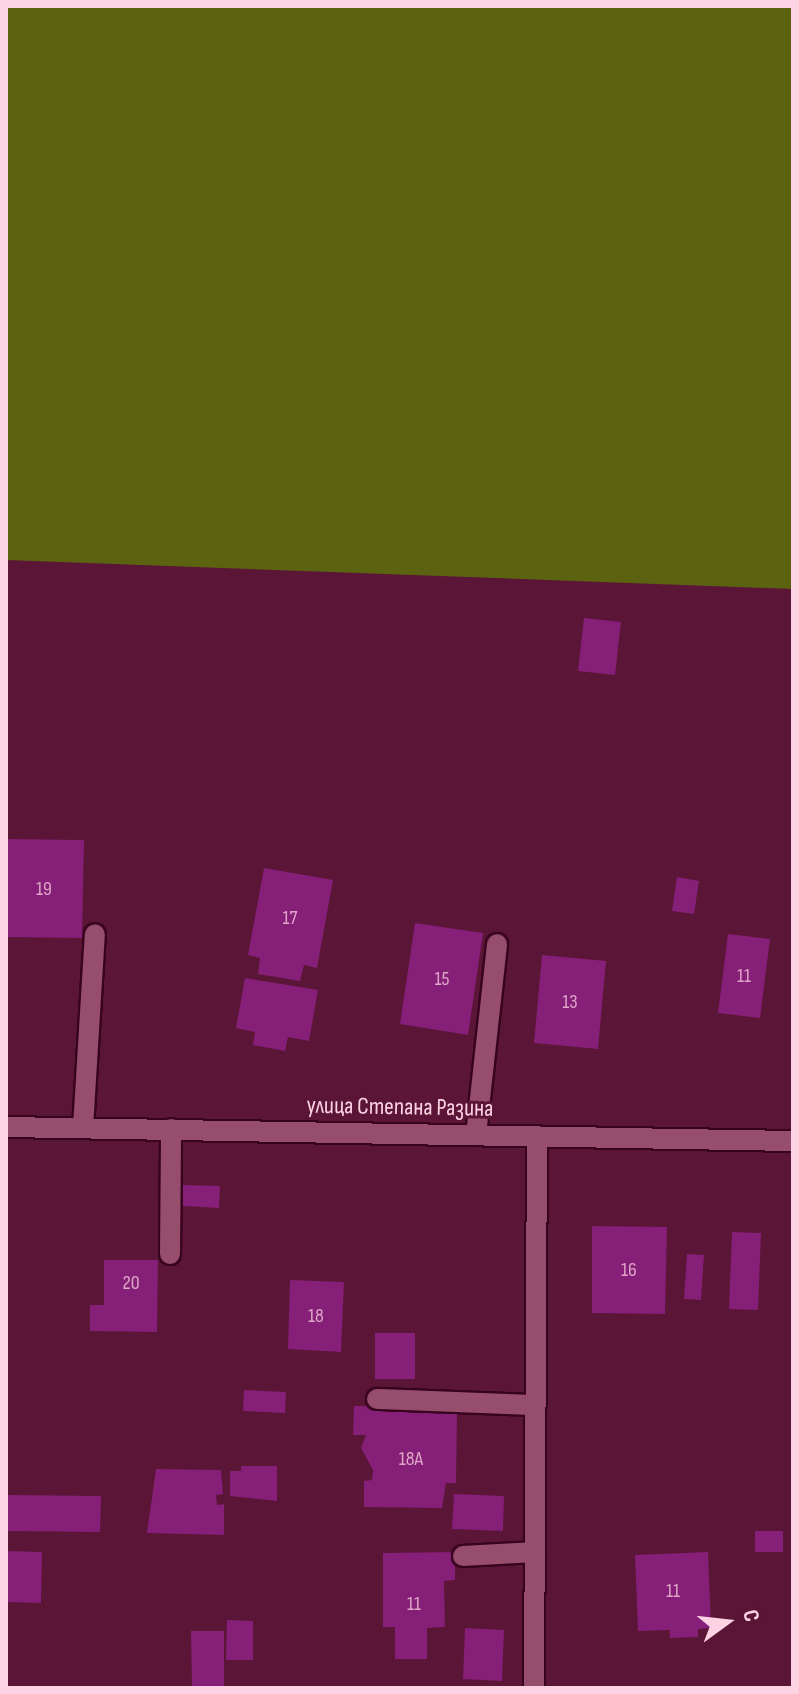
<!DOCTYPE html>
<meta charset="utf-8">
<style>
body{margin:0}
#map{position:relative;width:799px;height:1694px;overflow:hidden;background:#5a1537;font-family:"Sofia Sans Condensed",sans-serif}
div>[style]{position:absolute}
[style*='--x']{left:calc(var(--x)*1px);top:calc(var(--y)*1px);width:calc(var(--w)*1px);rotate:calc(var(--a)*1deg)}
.forest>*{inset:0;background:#5c6310}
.building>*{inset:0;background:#851f77}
.roads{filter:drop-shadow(2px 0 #37031e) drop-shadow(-2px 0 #37031e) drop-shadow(0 2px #37031e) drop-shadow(0 -2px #37031e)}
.lane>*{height:20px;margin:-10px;padding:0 10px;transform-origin:10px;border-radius:10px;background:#974d6c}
.street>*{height:20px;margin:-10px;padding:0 10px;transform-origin:10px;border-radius:10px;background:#974d6c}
span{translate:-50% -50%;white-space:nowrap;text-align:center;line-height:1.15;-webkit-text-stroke:6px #5a1537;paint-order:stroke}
.number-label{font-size:20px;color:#dfa5c7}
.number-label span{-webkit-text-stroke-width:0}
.street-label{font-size:24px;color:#fdd2e2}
.frame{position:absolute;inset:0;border:8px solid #fdd2e2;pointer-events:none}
.north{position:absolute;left:687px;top:1582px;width:80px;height:80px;-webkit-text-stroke:6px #5a1537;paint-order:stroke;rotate:75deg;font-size:22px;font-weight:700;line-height:32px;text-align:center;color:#fdd2e2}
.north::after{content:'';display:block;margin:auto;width:28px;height:36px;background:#fdd2e2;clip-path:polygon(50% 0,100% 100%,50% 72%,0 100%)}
</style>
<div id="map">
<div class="forest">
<i style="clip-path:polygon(6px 6px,793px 6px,793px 589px,6px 560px)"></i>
</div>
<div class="building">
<i style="clip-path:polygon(584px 618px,621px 622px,615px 675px,578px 671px)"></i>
<i style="clip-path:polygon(6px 839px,84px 840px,82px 938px,6px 937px)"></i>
<i style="clip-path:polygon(264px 868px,333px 880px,317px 968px,304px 965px,300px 981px,258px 974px,260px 958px,248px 955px)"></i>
<i style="clip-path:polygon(677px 877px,699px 881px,694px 914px,672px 911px)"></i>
<i style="clip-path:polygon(415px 923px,483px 933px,468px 1035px,400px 1024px)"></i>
<i style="clip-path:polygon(728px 934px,770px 939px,760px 1018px,718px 1013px)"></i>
<i style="clip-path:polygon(542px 955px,606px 961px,598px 1049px,534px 1043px)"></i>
<i style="clip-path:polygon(245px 978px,318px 990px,309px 1041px,288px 1037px,285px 1051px,253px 1045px,255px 1032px,236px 1028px)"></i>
<i style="clip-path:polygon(183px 1185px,220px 1186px,219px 1208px,183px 1206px)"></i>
<i style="clip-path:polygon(592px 1226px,667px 1227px,665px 1314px,592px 1313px)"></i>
<i style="clip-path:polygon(732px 1232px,761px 1233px,758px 1310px,729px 1309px)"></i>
<i style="clip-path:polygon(687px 1254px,704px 1255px,701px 1300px,684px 1299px)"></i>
<i style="clip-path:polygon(104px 1260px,158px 1260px,157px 1332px,90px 1331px,90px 1305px,104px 1305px)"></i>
<i style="clip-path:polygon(290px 1280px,344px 1282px,341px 1352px,288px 1349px)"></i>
<i style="clip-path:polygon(375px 1333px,415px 1333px,415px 1379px,375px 1379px)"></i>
<i style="clip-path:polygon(244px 1390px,286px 1392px,285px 1413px,243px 1411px)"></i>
<i style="clip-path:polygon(354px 1406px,447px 1407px,447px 1413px,457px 1413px,456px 1483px,446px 1483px,442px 1508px,364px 1507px,364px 1481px,372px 1480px,373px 1470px,361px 1448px,366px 1435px,353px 1435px)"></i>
<i style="clip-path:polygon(241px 1466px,277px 1466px,277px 1501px,230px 1496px,230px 1471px,241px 1471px)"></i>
<i style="clip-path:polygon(156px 1469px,221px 1470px,223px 1494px,216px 1495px,217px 1505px,224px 1504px,224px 1535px,147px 1533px)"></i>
<i style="clip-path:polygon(454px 1494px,504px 1496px,503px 1531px,452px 1529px)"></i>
<i style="clip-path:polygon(8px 1495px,101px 1496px,100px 1532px,8px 1531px)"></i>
<i style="clip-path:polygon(755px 1531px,783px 1531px,783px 1552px,755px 1552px)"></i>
<i style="clip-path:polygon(6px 1551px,42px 1552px,41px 1603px,6px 1602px)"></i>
<i style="clip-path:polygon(455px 1552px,455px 1580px,444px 1581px,445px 1627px,427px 1628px,427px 1659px,395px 1659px,395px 1627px,383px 1627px,383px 1553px)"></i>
<i style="clip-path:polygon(708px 1552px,711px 1628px,698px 1629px,698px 1637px,670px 1638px,670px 1630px,638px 1631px,635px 1555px)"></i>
<i style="clip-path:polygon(227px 1620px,253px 1621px,253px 1660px,226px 1660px)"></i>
<i style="clip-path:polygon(465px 1628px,504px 1630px,502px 1681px,463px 1679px)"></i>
<i style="clip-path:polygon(191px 1631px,224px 1631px,224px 1688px,192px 1688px)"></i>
</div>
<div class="roads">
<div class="lane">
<i style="--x:83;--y:1128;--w:194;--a:-86.5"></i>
<i style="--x:476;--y:1135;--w:192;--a:-83.7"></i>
<i style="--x:170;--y:1254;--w:125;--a:-89.5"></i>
<i style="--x:377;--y:1399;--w:158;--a:2.2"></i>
<i style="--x:463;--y:1556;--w:72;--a:-3.2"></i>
<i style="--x:534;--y:1688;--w:552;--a:-89.69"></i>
</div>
<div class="street">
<i style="--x:6;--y:1127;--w:787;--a:1.02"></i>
</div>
</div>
<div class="number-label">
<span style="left:44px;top:889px">19</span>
<span style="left:290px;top:918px">17</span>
<span style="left:744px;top:976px">11</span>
<span style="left:442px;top:979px">15</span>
<span style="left:570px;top:1002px">13</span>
<span style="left:629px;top:1270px">16</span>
<span style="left:131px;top:1283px">20</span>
<span style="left:316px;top:1316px">18</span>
<span style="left:411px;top:1459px">18А</span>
<span style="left:673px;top:1591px">11</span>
<span style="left:414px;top:1604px">11</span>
</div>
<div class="street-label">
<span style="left:400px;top:1107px;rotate:1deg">улица Степана Разина</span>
</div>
<div class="frame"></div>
<div class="north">С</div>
</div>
